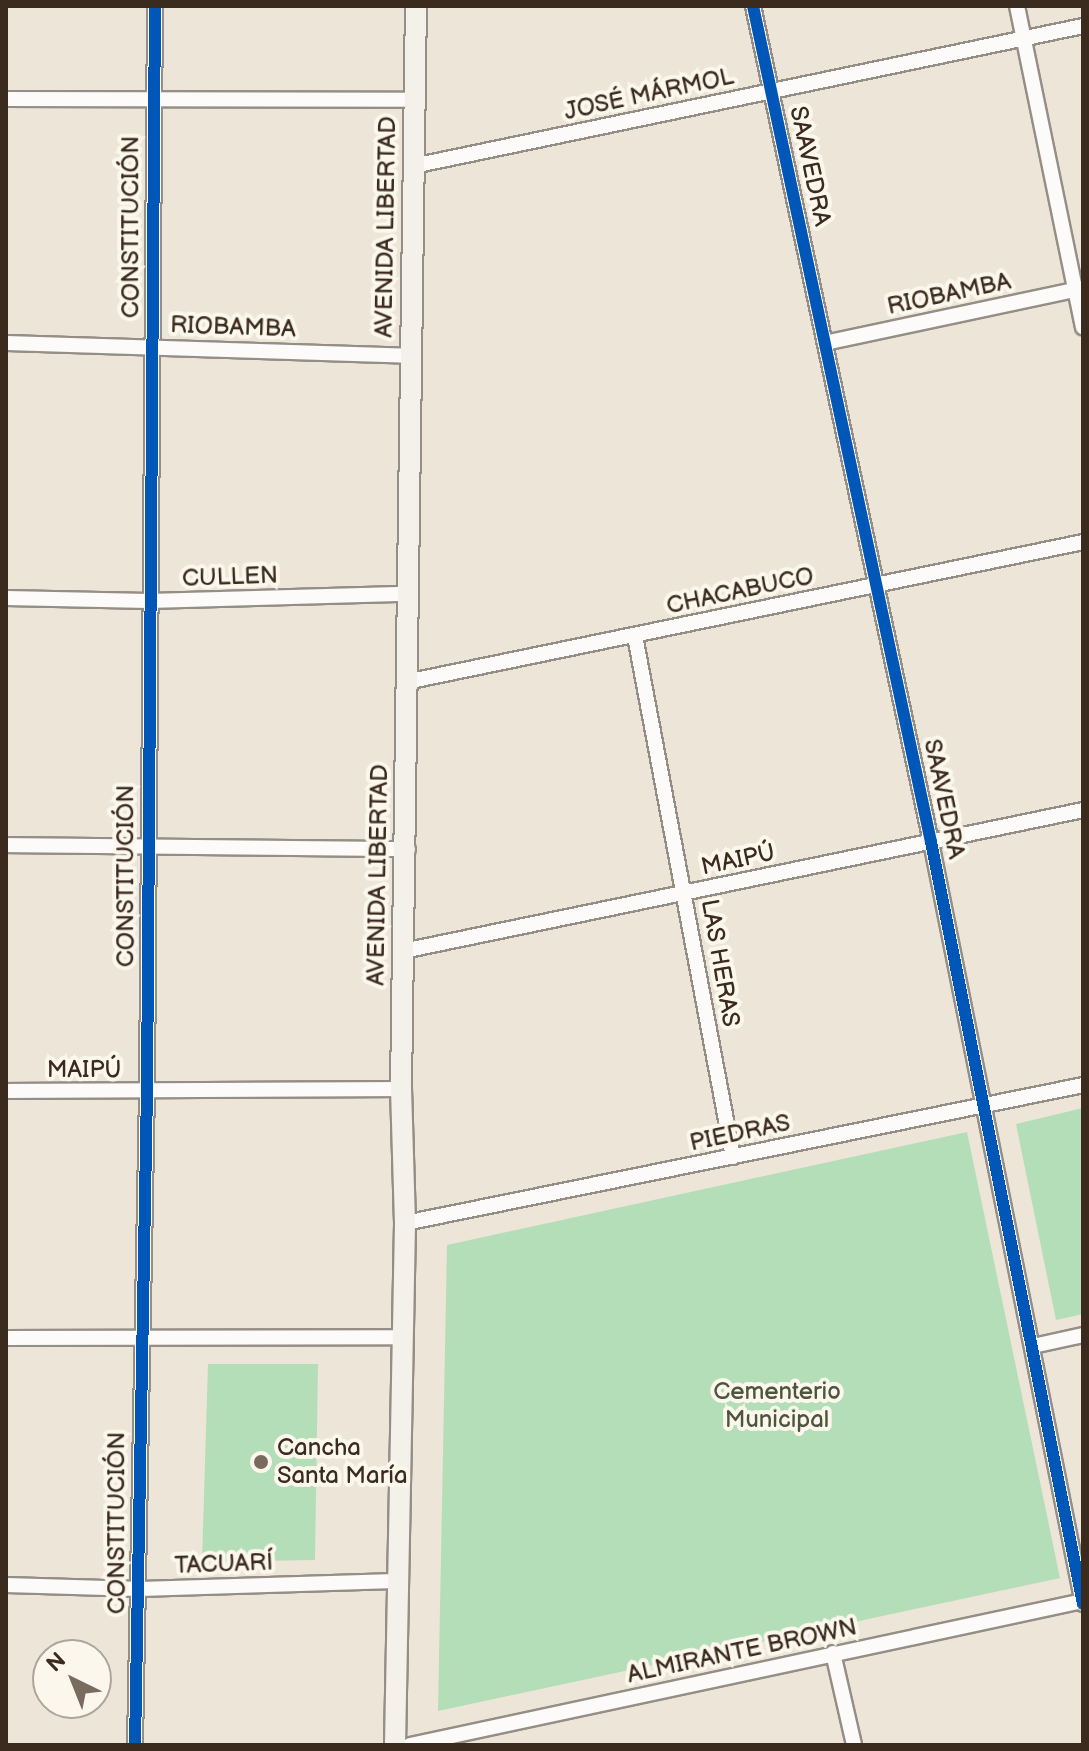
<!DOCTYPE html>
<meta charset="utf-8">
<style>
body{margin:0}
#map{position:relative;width:1089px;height:1751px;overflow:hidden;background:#eee5d9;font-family:"Balsamiq Sans",sans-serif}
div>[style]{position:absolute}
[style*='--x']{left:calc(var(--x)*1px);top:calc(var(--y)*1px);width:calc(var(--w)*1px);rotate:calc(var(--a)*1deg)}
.green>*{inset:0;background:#b3deb7}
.roads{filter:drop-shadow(2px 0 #958e86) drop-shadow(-2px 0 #958e86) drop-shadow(0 2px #958e86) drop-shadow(0 -2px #958e86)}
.street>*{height:14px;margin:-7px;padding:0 7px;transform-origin:7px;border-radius:7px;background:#fcfbf9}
.secondary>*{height:20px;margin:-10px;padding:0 10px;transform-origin:10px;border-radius:10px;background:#f4f1eb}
.cycleway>*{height:12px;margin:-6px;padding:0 6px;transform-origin:6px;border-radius:6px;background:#0057b8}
.dots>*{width:22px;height:22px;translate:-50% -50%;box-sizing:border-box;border:4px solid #fbf7ec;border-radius:50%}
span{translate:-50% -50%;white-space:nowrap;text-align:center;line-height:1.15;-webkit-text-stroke:8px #fbf7ec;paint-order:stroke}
.street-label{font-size:24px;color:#3b2a1e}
.park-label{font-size:24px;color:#4d563d}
.poi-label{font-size:24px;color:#3b2a1e}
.left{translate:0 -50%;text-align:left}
.frame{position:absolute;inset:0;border:8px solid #3b2a1e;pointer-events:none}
.north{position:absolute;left:32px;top:1639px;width:80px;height:80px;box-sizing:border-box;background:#fbf7ec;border:2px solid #aea59a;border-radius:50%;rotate:317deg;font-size:22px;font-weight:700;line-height:32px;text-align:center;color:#3b2a1e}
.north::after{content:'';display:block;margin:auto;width:28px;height:36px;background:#7a6b5f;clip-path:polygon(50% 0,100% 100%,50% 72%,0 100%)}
</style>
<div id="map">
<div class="green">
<i style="clip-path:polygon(1083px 1108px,1083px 1314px,1056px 1320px,1016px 1124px)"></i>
<i style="clip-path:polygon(967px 1132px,1060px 1578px,438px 1711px,447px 1245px)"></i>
<i style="clip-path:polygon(208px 1364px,318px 1364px,315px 1560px,202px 1562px)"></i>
</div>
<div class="roads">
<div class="street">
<i style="--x:753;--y:6;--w:855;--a:77.98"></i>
<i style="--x:931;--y:842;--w:777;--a:78.72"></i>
<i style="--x:1017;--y:6;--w:328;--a:78.4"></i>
<i style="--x:6;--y:99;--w:408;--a:0.1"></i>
<i style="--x:413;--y:166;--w:684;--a:-11.8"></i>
<i style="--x:6;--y:343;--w:404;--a:1.8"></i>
<i style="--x:825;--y:343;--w:264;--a:-12"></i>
<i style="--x:6;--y:598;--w:143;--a:1.2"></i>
<i style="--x:149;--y:601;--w:258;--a:-1.6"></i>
<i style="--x:635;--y:636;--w:530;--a:79.35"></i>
<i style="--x:406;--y:682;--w:691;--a:-11.68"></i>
<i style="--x:6;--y:845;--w:402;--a:0.6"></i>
<i style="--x:403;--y:951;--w:694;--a:-11.71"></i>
<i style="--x:6;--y:1091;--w:395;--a:-0.3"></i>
<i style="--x:405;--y:1223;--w:692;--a:-11.5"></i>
<i style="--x:6;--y:1338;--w:395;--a:-0.1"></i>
<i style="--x:1033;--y:1346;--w:51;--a:-12.4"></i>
<i style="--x:6;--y:1585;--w:134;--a:1.7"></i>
<i style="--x:140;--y:1589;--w:255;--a:-1.8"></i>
<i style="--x:833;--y:1653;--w:94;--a:77.1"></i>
<i style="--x:135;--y:1745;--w:653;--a:-88.95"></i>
<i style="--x:147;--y:1092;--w:1086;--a:-89.58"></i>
<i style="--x:410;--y:1745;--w:688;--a:-12.08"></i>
</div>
<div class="secondary">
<i style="--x:395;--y:1745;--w:522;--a:-88.9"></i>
<i style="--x:405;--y:1223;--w:134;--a:-91.7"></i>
<i style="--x:401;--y:1089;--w:1083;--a:-89.21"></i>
</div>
</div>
<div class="cycleway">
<i style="--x:753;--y:6;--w:855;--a:77.98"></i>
<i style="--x:931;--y:842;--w:777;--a:78.72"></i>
<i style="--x:135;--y:1745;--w:653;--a:-88.95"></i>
<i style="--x:147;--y:1092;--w:1086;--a:-89.58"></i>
</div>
<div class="dots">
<i style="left:261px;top:1462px;background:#7a6b5f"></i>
</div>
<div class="street-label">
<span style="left:649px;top:94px;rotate:-12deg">JOSÉ MÁRMOL</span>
<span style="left:810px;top:166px;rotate:78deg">SAAVEDRA</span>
<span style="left:131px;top:227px;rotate:-90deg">CONSTITUCIÓN</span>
<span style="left:386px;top:227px;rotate:-89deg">AVENIDA LIBERTAD</span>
<span style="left:949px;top:294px;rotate:-12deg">RIOBAMBA</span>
<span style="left:233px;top:327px;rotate:2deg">RIOBAMBA</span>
<span style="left:230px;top:577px;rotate:-2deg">CULLEN</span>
<span style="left:740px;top:591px;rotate:-12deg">CHACABUCO</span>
<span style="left:944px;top:799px;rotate:78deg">SAAVEDRA</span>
<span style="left:738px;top:860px;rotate:-12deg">MAIPÚ</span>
<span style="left:378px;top:875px;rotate:-89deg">AVENIDA LIBERTAD</span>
<span style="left:126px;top:876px;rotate:-90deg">CONSTITUCIÓN</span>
<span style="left:720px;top:963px;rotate:80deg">LAS HERAS</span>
<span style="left:84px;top:1070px">MAIPÚ</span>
<span style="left:740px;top:1133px;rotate:-12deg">PIEDRAS</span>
<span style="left:117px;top:1523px;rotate:-90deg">CONSTITUCIÓN</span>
<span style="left:224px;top:1564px;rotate:-2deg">TACUARÍ</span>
<span style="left:742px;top:1651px;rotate:-12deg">ALMIRANTE BROWN</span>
</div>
<div class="park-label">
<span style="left:777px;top:1406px">Cementerio<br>Municipal</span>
</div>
<div class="poi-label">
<span class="left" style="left:277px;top:1462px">Cancha<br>Santa María</span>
</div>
<div class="frame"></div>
<div class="north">N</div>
</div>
